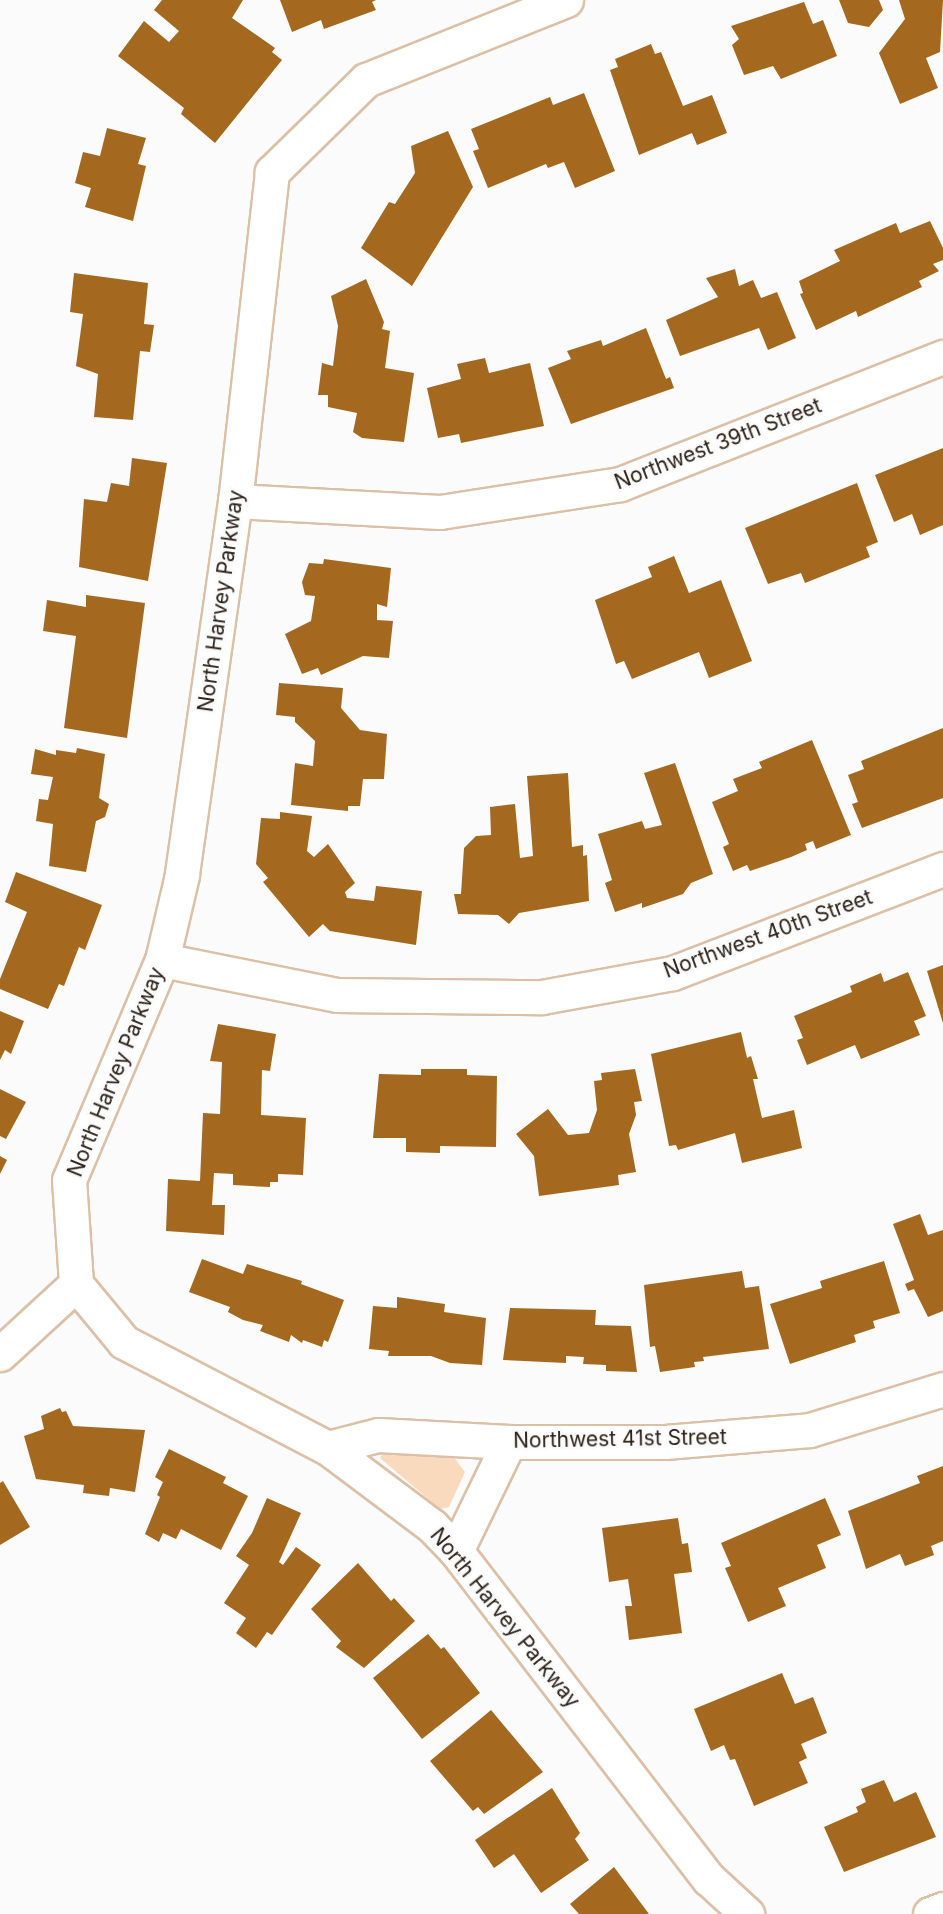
<!DOCTYPE html>
<style>
body{margin:0}
#map{position:relative;width:943px;height:1914px;overflow:hidden;background:#fbfbfb;font-family:Inter,sans-serif}
div>[style]{position:absolute}
[style*='--x']{left:calc(var(--x)*1px);top:calc(var(--y)*1px);width:calc(var(--w)*1px);rotate:calc(var(--a)*1deg)}
.green>*{inset:0;background:#f9dabc}
.building>*{inset:0;background:#a4681e}
.roads{filter:drop-shadow(2px 0 #dbc0a6) drop-shadow(-2px 0 #dbc0a6) drop-shadow(0 2px #dbc0a6) drop-shadow(0 -2px #dbc0a6)}
.minor>*{height:33px;margin:-16.5px;padding:0 16.5px;transform-origin:16.5px;border-radius:16.5px;background:#fff}
span{translate:-50% -50%;white-space:nowrap;text-align:center;line-height:1.15;-webkit-text-stroke:6px #fbfbfb;paint-order:stroke}
.street-label{font-size:21px;color:#291f15}
</style>
<div id="map">
<div class="green">
<i style="clip-path:polygon(386px 1449px,453px 1456px,465px 1472px,449px 1507px,440px 1509px,380px 1458px)"></i>
</div>
<div class="building">
<i style="clip-path:polygon(162px 0,243px 0,232px 18px,275px 48px,272px 52px,282px 60px,215px 143px,181px 114px,184px 108px,118px 56px,144px 21px,169px 42px,179px 31px,154px 10px)"></i>
<i style="clip-path:polygon(280px 0,376px 0,372px 2px,376px 10px,324px 29px,321px 20px,292px 32px)"></i>
<i style="clip-path:polygon(839px 0,879px 0,883px 10px,869px 27px,848px 23px)"></i>
<i style="clip-path:polygon(899px 0,943px 0,940px 52px,926px 58px,938px 88px,900px 104px,879px 53px,905px 19px)"></i>
<i style="clip-path:polygon(804px 2px,813px 24px,823px 20px,837px 56px,781px 79px,773px 66px,744px 75px,732px 45px,739px 39px,731px 26px)"></i>
<i style="clip-path:polygon(651px 44px,655px 54px,661px 52px,683px 106px,712px 95px,727px 133px,697px 145px,692px 133px,639px 155px,610px 70px,618px 67px,615px 59px)"></i>
<i style="clip-path:polygon(584px 93px,615px 171px,575px 188px,564px 162px,548px 168px,546px 164px,488px 188px,473px 151px,479px 149px,471px 129px,550px 97px,553px 105px)"></i>
<i style="clip-path:polygon(107px 128px,146px 138px,138px 164px,146px 166px,133px 221px,85px 207px,91px 188px,75px 183px,83px 152px,100px 156px)"></i>
<i style="clip-path:polygon(448px 131px,473px 187px,412px 286px,361px 248px,389px 202px,395px 204px,415px 173px,411px 146px)"></i>
<i style="clip-path:polygon(930px 221px,943px 248px,943px 260px,933px 264px,939px 271px,919px 281px,922px 287px,858px 317px,856px 311px,816px 330px,800px 294px,803px 293px,799px 281px,840px 261px,834px 250px,896px 223px,900px 233px)"></i>
<i style="clip-path:polygon(735px 269px,739px 286px,753px 280px,761px 298px,777px 292px,796px 338px,768px 350px,759px 328px,680px 356px,666px 320px,718px 297px,706px 278px)"></i>
<i style="clip-path:polygon(74px 273px,148px 283px,144px 324px,154px 325px,150px 352px,140px 351px,133px 420px,94px 417px,98px 374px,76px 366px,83px 314px,70px 312px)"></i>
<i style="clip-path:polygon(366px 279px,384px 322px,382px 329px,390px 331px,385px 368px,414px 373px,404px 442px,362px 438px,353px 432px,357px 413px,328px 407px,328px 395px,318px 395px,322px 363px,333px 366px,338px 326px,331px 296px)"></i>
<i style="clip-path:polygon(646px 328px,666px 379px,670px 377px,674px 388px,571px 424px,548px 368px,571px 359px,567px 351px,601px 340px,603px 346px)"></i>
<i style="clip-path:polygon(485px 358px,489px 373px,530px 363px,544px 426px,461px 443px,459px 434px,438px 438px,427px 388px,461px 379px,457px 364px)"></i>
<i style="clip-path:polygon(943px 448px,943px 525px,920px 535px,912px 514px,894px 522px,875px 475px)"></i>
<i style="clip-path:polygon(132px 458px,167px 463px,148px 581px,79px 567px,84px 499px,107px 502px,111px 483px,129px 486px)"></i>
<i style="clip-path:polygon(857px 483px,878px 542px,866px 547px,870px 557px,805px 583px,801px 573px,768px 584px,745px 528px)"></i>
<i style="clip-path:polygon(674px 556px,689px 593px,721px 580px,752px 661px,709px 678px,699px 652px,632px 679px,624px 661px,616px 664px,595px 600px,652px 577px,648px 567px)"></i>
<i style="clip-path:polygon(324px 559px,391px 568px,387px 607px,377px 604px,377px 620px,393px 621px,389px 658px,363px 656px,321px 675px,318px 668px,302px 674px,285px 634px,311px 621px,315px 596px,305px 595px,302px 582px,309px 563px,323px 564px)"></i>
<i style="clip-path:polygon(86px 595px,145px 603px,127px 738px,64px 728px,76px 636px,43px 631px,47px 600px,86px 607px)"></i>
<i style="clip-path:polygon(279px 683px,343px 688px,341px 708px,360px 730px,387px 734px,384px 779px,363px 779px,360px 806px,348px 806px,348px 811px,291px 805px,295px 763px,313px 766px,315px 741px,295px 722px,295px 717px,276px 715px)"></i>
<i style="clip-path:polygon(943px 728px,943px 798px,862px 828px,852px 804px,858px 802px,848px 775px,864px 769px,861px 761px)"></i>
<i style="clip-path:polygon(812px 740px,851px 835px,816px 849px,813px 841px,805px 844px,807px 850px,791px 857px,750px 871px,747px 865px,733px 871px,723px 847px,729px 844px,712px 802px,738px 791px,733px 779px,762px 768px,759px 762px)"></i>
<i style="clip-path:polygon(77px 748px,105px 754px,99px 798px,109px 804px,105px 817px,96px 821px,86px 872px,49px 866px,53px 824px,36px 821px,39px 799px,48px 800px,53px 777px,31px 774px,35px 749px,56px 755px,56px 750px,76px 753px)"></i>
<i style="clip-path:polygon(675px 763px,713px 874px,691px 883px,683px 894px,642px 908px,642px 903px,615px 912px,605px 883px,612px 880px,598px 834px,642px 821px,645px 829px,662px 825px,644px 773px)"></i>
<i style="clip-path:polygon(568px 773px,572px 847px,583px 845px,583px 856px,587px 855px,589px 901px,519px 913px,509px 924px,498px 915px,458px 914px,454px 894px,461px 894px,464px 848px,476px 836px,491px 835px,490px 807px,515px 804px,520px 858px,533px 856px,527px 776px)"></i>
<i style="clip-path:polygon(280px 812px,312px 816px,307px 851px,314px 857px,328px 844px,355px 883px,345px 892px,347px 898px,374px 901px,376px 886px,422px 891px,416px 945px,330px 931px,323px 924px,309px 937px,263px 882px,268px 878px,256px 864px,261px 818px,280px 819px)"></i>
<i style="clip-path:polygon(16px 872px,102px 905px,85px 950px,79px 947px,64px 986px,59px 984px,48px 1009px,0 989px,0 979px,27px 912px,5px 902px)"></i>
<i style="clip-path:polygon(943px 965px,943px 1023px,927px 971px)"></i>
<i style="clip-path:polygon(908px 972px,926px 1016px,914px 1021px,920px 1035px,861px 1059px,855px 1045px,807px 1065px,797px 1040px,803px 1038px,794px 1016px,852px 992px,850px 986px,881px 973px,884px 982px)"></i>
<i style="clip-path:polygon(0 1011px,24px 1021px,11px 1054px,5px 1050px,0 1060px)"></i>
<i style="clip-path:polygon(218px 1024px,276px 1034px,270px 1071px,262px 1070px,261px 1115px,306px 1118px,303px 1175px,278px 1174px,278px 1182px,270px 1182px,270px 1187px,233px 1185px,233px 1174px,214px 1173px,212px 1205px,225px 1205px,224px 1235px,166px 1231px,168px 1179px,200px 1181px,203px 1113px,220px 1114px,222px 1062px,210px 1061px)"></i>
<i style="clip-path:polygon(741px 1032px,747px 1058px,751px 1056px,758px 1079px,753px 1079px,762px 1118px,794px 1110px,802px 1148px,742px 1163px,735px 1133px,678px 1150px,676px 1145px,669px 1146px,651px 1054px)"></i>
<i style="clip-path:polygon(421px 1069px,467px 1069px,467px 1075px,497px 1076px,496px 1147px,440px 1146px,440px 1153px,406px 1152px,406px 1138px,373px 1138px,379px 1074px,421px 1075px)"></i>
<i style="clip-path:polygon(635px 1069px,642px 1101px,634px 1102px,636px 1115px,629px 1134px,636px 1172px,618px 1175px,619px 1185px,539px 1196px,534px 1156px,516px 1134px,548px 1109px,568px 1135px,589px 1133px,597px 1110px,594px 1081px,602px 1080px,601px 1073px)"></i>
<i style="clip-path:polygon(0 1089px,26px 1102px,6px 1139px,0 1136px)"></i>
<i style="clip-path:polygon(0 1156px,7px 1160px,0 1174px)"></i>
<i style="clip-path:polygon(920px 1214px,928px 1235px,943px 1230px,943px 1311px,928px 1317px,914px 1289px,908px 1291px,905px 1284px,914px 1280px,893px 1224px)"></i>
<i style="clip-path:polygon(202px 1259px,243px 1274px,247px 1264px,302px 1281px,301px 1284px,344px 1300px,328px 1342px,324px 1340px,322px 1347px,303px 1340px,302px 1343px,291px 1335px,289px 1342px,260px 1331px,263px 1325px,243px 1320px,228px 1312px,230px 1307px,189px 1292px)"></i>
<i style="clip-path:polygon(884px 1261px,900px 1313px,873px 1321px,875px 1328px,854px 1335px,856px 1342px,790px 1364px,770px 1304px,822px 1288px,820px 1281px)"></i>
<i style="clip-path:polygon(742px 1271px,745px 1288px,759px 1286px,769px 1349px,703px 1357px,704px 1361px,694px 1362px,695px 1367px,660px 1372px,655px 1346px,650px 1347px,644px 1285px)"></i>
<i style="clip-path:polygon(397px 1297px,445px 1304px,444px 1312px,486px 1318px,482px 1365px,450px 1363px,431px 1356px,388px 1356px,389px 1351px,369px 1349px,373px 1306px,397px 1308px)"></i>
<i style="clip-path:polygon(510px 1308px,596px 1310px,595px 1325px,631px 1326px,637px 1372px,606px 1371px,606px 1365px,583px 1364px,584px 1357px,566px 1356px,566px 1363px,503px 1360px)"></i>
<i style="clip-path:polygon(60px 1408px,62px 1412px,66px 1411px,73px 1426px,145px 1430px,135px 1492px,110px 1488px,109px 1496px,83px 1493px,84px 1485px,36px 1479px,24px 1436px,44px 1429px,41px 1416px)"></i>
<i style="clip-path:polygon(169px 1449px,226px 1477px,223px 1483px,248px 1496px,221px 1550px,181px 1529px,176px 1539px,163px 1533px,159px 1542px,145px 1534px,160px 1497px,157px 1495px,163px 1482px,155px 1477px)"></i>
<i style="clip-path:polygon(943px 1466px,943px 1541px,931px 1546px,934px 1555px,905px 1566px,900px 1554px,866px 1569px,848px 1511px,920px 1483px,917px 1476px)"></i>
<i style="clip-path:polygon(3px 1481px,30px 1527px,0 1545px,0 1483px)"></i>
<i style="clip-path:polygon(267px 1498px,301px 1513px,279px 1562px,283px 1565px,296px 1547px,321px 1565px,272px 1635px,267px 1632px,256px 1648px,236px 1633px,246px 1618px,224px 1603px,249px 1565px,236px 1556px,252px 1533px)"></i>
<i style="clip-path:polygon(825px 1498px,841px 1535px,817px 1545px,826px 1568px,778px 1588px,786px 1606px,748px 1622px,725px 1568px,731px 1566px,721px 1543px)"></i>
<i style="clip-path:polygon(678px 1518px,682px 1544px,688px 1543px,692px 1572px,674px 1574px,682px 1633px,629px 1640px,625px 1606px,632px 1606px,628px 1579px,609px 1582px,602px 1528px)"></i>
<i style="clip-path:polygon(358px 1563px,391px 1601px,394px 1598px,415px 1621px,364px 1668px,336px 1647px,341px 1641px,311px 1609px)"></i>
<i style="clip-path:polygon(428px 1634px,441px 1649px,444px 1647px,480px 1693px,422px 1739px,373px 1678px)"></i>
<i style="clip-path:polygon(782px 1673px,795px 1704px,813px 1697px,827px 1733px,801px 1744px,807px 1758px,799px 1762px,808px 1783px,754px 1806px,735px 1759px,730px 1760px,724px 1745px,711px 1751px,694px 1709px)"></i>
<i style="clip-path:polygon(491px 1710px,543px 1772px,484px 1814px,478px 1807px,473px 1811px,430px 1761px)"></i>
<i style="clip-path:polygon(884px 1780px,894px 1802px,916px 1792px,936px 1837px,844px 1872px,824px 1827px,858px 1812px,856px 1807px,866px 1802px,861px 1789px)"></i>
<i style="clip-path:polygon(552px 1788px,580px 1833px,575px 1839px,589px 1860px,541px 1893px,514px 1854px,494px 1868px,475px 1840px)"></i>
<i style="clip-path:polygon(614px 1867px,649px 1914px,579px 1914px,570px 1904px)"></i>
</div>
<div class="roads">
<div class="minor">
<i style="--x:566;--y:0;--w:215;--a:158.2"></i>
<i style="--x:366;--y:80;--w:132;--a:135.6"></i>
<i style="--x:272;--y:172;--w:331;--a:96.4"></i>
<i style="--x:235;--y:501;--w:378;--a:98.1"></i>
<i style="--x:182;--y:875;--w:87;--a:103.2"></i>
<i style="--x:162;--y:960;--w:239;--a:112.9"></i>
<i style="--x:69;--y:1180;--w:104;--a:86.1"></i>
<i style="--x:76;--y:1284;--w:75;--a:50.4"></i>
<i style="--x:124;--y:1342;--w:230;--a:27.5"></i>
<i style="--x:328;--y:1448;--w:130;--a:36.9"></i>
<i style="--x:432;--y:1526;--w:35;--a:46"></i>
<i style="--x:456;--y:1551;--w:414;--a:52.4"></i>
<i style="--x:709;--y:1879;--w:52;--a:42.6"></i>
<i style="--x:235;--y:501;--w:205;--a:3.1"></i>
<i style="--x:440;--y:512;--w:182;--a:-8.8"></i>
<i style="--x:620;--y:484;--w:347;--a:-21.5"></i>
<i style="--x:162;--y:960;--w:178;--a:11.3"></i>
<i style="--x:337;--y:995;--w:205;--a:0.6"></i>
<i style="--x:542;--y:997;--w:133;--a:-10.4"></i>
<i style="--x:673;--y:973;--w:289;--a:-21.1"></i>
<i style="--x:0;--y:1354;--w:103;--a:-42.6"></i>
<i style="--x:328;--y:1448;--w:52;--a:-14.6"></i>
<i style="--x:378;--y:1435;--w:131;--a:3.1"></i>
<i style="--x:509;--y:1442;--w:156;--a:0"></i>
<i style="--x:665;--y:1442;--w:145;--a:-4.7"></i>
<i style="--x:810;--y:1430;--w:139;--a:-17.1"></i>
<i style="--x:456;--y:1551;--w:121;--a:-64.1"></i>
<i style="--x:930;--y:1914;--w:14;--a:-21"></i>
</div>
</div>
<div class="street-label">
<span style="left:718px;top:444px;rotate:-21deg">Northwest 39th Street</span>
<span style="left:221px;top:601px;rotate:-82deg">North Harvey Parkway</span>
<span style="left:768px;top:934px;rotate:-20deg">Northwest 40th Street</span>
<span style="left:116px;top:1072px;rotate:-68deg">North Harvey Parkway</span>
<span style="left:620px;top:1439px;rotate:-1deg">Northwest 41st Street</span>
<span style="left:505px;top:1618px;rotate:51deg">North Harvey Parkway</span>
</div>
</div>
